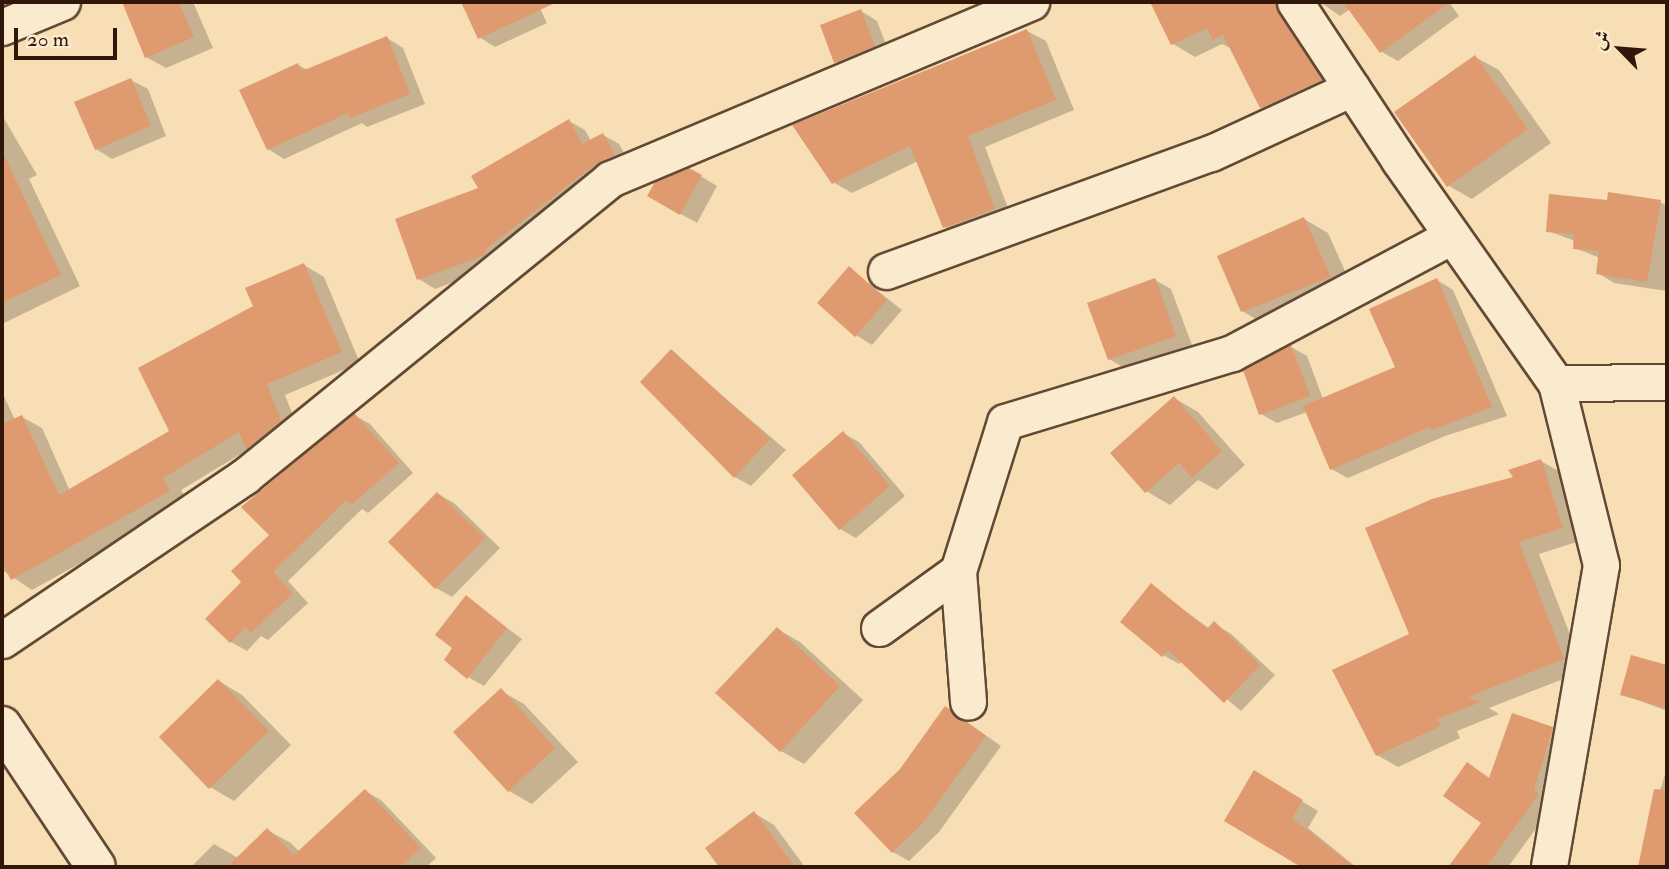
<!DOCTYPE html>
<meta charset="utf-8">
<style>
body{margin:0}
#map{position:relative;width:1669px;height:869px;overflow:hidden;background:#f8deb4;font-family:"IM FELL Double Pica",Amiri,serif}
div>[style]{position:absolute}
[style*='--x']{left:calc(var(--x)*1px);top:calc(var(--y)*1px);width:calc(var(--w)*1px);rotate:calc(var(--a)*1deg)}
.shadow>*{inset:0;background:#0003}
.building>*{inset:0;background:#e09a6f}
.roads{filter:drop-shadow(2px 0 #624934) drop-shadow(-2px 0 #624934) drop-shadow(0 2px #624934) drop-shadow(0 -2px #624934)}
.street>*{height:35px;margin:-17.5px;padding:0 17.5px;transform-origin:17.5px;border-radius:17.5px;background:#faeace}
.secondary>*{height:38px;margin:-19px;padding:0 19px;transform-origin:19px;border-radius:19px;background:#faeace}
span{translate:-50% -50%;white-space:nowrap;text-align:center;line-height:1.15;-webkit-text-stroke:7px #faeace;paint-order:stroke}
.frame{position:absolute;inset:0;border:4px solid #30170a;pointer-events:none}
.north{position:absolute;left:1585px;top:14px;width:70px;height:70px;-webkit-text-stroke:5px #faeace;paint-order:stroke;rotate:295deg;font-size:19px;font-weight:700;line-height:28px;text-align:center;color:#30170a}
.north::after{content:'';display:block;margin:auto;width:24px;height:32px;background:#30170a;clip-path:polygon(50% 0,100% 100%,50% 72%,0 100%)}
.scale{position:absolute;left:14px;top:28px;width:103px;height:32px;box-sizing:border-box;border:4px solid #30170a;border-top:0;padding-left:9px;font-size:21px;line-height:24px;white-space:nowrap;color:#30170a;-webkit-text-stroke:5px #faeace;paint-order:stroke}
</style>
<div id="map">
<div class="shadow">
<i style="clip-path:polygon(38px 2px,2px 16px,2px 3px)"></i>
<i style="clip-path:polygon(124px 2px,193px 2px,213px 48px,166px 68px,146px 57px)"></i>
<i style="clip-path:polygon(463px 2px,537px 2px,547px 23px,495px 47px,479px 37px)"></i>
<i style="clip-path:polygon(1162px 2px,1299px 2px,1343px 93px,1284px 120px,1261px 107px,1232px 49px,1222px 44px,1195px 57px,1173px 44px,1154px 6px)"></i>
<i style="clip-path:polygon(1320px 2px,1449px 2px,1459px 16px,1398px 61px,1382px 52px,1350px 9px,1340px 16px)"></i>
<i style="clip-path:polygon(861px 11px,877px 21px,890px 55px,852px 71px,836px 62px)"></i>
<i style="clip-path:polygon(1027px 31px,1046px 41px,1074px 110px,985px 147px,1012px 219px,963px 238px,945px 227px,918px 161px,852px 193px,833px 182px)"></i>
<i style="clip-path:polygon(387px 38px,403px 48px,425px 104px,367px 127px,362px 123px,284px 159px,268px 149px,298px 65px,308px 70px)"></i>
<i style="clip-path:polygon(1475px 57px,1499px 70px,1551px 143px,1472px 199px,1449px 186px)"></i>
<i style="clip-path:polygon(131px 80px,148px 89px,166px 136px,112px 159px,96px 149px)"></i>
<i style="clip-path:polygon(2px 115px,37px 175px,29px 179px,80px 286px,2px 324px)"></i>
<i style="clip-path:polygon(569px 121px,585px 130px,591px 141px,603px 135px,619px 144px,630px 164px,501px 264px,435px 289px,419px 279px,480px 189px)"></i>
<i style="clip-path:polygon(689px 169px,717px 186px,697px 223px,649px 196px)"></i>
<i style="clip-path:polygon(1609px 201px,1660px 202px,1667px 206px,1667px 291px,1614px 283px,1598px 273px,1600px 258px,1575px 248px,1575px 241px,1548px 231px)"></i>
<i style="clip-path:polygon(1304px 219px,1328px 233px,1354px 291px,1266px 325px,1242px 311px)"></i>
<i style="clip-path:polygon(304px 265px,324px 277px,360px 363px,285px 395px,300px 433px,267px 459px,249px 449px,181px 490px,189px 503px,32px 590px,2px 570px,2px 392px,15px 420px,22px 417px,42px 428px,70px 491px,171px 432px,255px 307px)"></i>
<i style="clip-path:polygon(850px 269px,902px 310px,872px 345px,856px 335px)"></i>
<i style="clip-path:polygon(1155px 280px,1171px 289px,1192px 345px,1126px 369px,1109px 359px)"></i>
<i style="clip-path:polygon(1437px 280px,1453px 290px,1507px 416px,1445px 436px,1348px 478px,1331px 469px,1307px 412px,1277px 423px,1261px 414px,1291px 347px,1307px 356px,1323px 399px,1397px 368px)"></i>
<i style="clip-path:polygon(671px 352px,786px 450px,751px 486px,735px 477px,643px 382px)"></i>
<i style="clip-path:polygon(1174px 398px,1198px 412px,1245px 465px,1217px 490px,1198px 480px,1170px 505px,1146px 491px)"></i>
<i style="clip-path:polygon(354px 415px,370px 424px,413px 473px,368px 513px,362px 509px,288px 581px,308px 603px,268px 640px,261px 636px,247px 651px,231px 642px,243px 582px)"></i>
<i style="clip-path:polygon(843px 433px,859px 442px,905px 496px,856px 538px,840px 529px,794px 475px)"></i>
<i style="clip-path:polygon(1541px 461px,1562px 473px,1583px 540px,1539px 554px,1584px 671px,1489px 708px,1499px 714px,1457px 731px,1460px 738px,1398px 767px,1377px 755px,1412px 635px,1516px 478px)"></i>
<i style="clip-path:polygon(438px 494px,454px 503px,500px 548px,452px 597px,436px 588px)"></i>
<i style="clip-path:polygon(1151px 586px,1210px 629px,1214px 624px,1230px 633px,1275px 675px,1241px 711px,1182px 661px,1179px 664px,1163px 655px)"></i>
<i style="clip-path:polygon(466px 598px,522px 639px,484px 686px,468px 677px,455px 648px)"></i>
<i style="clip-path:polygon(777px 629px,800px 642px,863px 700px,804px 764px,781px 751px)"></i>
<i style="clip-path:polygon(1633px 657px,1667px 667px,1667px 711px,1622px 694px)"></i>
<i style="clip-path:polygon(219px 681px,242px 695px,291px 745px,234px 801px,210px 787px)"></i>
<i style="clip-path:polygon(501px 691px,524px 704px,578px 762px,532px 804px,509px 791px)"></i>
<i style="clip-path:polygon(961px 718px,1001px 746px,939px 832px,909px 861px,893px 852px)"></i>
<i style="clip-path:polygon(1552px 728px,1568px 738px,1554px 804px,1508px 867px,1450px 867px,1483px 823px,1467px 764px,1491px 779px)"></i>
<i style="clip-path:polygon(1667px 768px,1667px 867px,1640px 867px,1646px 837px)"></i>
<i style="clip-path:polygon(1255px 773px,1318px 811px,1308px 828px,1356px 867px,1305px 867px,1226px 820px)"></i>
<i style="clip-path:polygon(365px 791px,381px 800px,436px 858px,426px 867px,345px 867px,317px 837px)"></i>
<i style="clip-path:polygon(754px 813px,774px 825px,805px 867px,721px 867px,707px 848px)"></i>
<i style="clip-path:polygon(267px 830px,291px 843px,314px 867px,191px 867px,214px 844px,238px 858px)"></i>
</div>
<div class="building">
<i style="clip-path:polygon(122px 2px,179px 2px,194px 37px,145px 58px)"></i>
<i style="clip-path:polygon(461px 2px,557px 2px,478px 39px)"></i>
<i style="clip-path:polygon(1150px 2px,1275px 2px,1322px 80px,1260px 108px,1223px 35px,1213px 40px,1207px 28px,1171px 45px)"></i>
<i style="clip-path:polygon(1343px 2px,1450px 2px,1380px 53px)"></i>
<i style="clip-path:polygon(861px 9px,875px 46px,834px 63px,820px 25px)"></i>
<i style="clip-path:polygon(1027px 29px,1056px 100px,968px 136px,995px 209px,943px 228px,910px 146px,832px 184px,792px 125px)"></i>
<i style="clip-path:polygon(387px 36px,410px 94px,350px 118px,348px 113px,267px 150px,239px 90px,298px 63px,302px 71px)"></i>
<i style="clip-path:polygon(1475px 55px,1528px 129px,1447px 187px,1394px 112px)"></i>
<i style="clip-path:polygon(131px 78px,151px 126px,95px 150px,74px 102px)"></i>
<i style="clip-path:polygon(569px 119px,582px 144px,603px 133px,615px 155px,597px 163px,486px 249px,485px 255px,417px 280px,395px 219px,478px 188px,471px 176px)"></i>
<i style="clip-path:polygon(2px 151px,61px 275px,2px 303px)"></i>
<i style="clip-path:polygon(689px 168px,702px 175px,680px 215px,647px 196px,655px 182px)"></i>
<i style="clip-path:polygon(1608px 192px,1661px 200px,1647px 282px,1596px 274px,1599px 251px,1573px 249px,1574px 234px,1546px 232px,1549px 194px,1607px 200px)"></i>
<i style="clip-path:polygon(1304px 217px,1331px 277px,1241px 312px,1217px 256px)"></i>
<i style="clip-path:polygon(304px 263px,342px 352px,267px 384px,281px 421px,246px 449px,239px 432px,163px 478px,170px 491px,11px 580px,2px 563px,2px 424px,22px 415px,59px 495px,169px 431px,138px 368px,253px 306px,245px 288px)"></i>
<i style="clip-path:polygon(849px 266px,887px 300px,855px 337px,817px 303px)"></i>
<i style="clip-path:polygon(1155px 278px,1176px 336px,1108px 360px,1087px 303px)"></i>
<i style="clip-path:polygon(1437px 278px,1492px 407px,1432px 430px,1430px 427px,1330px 470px,1303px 406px,1395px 367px,1369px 309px)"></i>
<i style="clip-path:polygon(1291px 345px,1310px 396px,1259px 415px,1243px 370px)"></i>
<i style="clip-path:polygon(671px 349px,770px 439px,734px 478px,640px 382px)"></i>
<i style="clip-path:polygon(1174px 396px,1222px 451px,1192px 478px,1179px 463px,1145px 493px,1110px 453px)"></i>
<i style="clip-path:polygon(354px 413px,399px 463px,351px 505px,346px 500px,273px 572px,293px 593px,251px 633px,246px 627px,230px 643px,205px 619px,241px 582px,231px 571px,269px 535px,241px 507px)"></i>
<i style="clip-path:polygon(843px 431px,890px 486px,839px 530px,792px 475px)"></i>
<i style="clip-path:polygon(1541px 459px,1563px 528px,1519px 542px,1564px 659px,1468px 697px,1481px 702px,1437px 719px,1441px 726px,1376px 756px,1332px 670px,1409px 634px,1365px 528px,1432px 499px,1513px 477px,1508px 470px)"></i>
<i style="clip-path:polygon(437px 492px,485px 538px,435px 589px,388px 542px)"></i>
<i style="clip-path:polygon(1151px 583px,1207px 629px,1214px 621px,1260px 665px,1224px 703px,1168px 650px,1162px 657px,1120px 622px)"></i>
<i style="clip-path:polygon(466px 595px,507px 628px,467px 679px,444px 660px,452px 648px,435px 635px)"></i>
<i style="clip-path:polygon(777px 627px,840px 686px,780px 752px,715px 693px)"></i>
<i style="clip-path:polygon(1631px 655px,1667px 665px,1667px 708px,1620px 695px)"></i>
<i style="clip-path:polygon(218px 679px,269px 731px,209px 789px,159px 737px)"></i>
<i style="clip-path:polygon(501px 688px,555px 748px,508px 792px,453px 732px)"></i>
<i style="clip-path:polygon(945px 706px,986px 736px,923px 823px,892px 853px,854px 813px,900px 769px)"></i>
<i style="clip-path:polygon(1512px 713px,1553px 727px,1534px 790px,1539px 794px,1486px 867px,1448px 867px,1481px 823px,1443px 796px,1467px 762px,1489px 778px)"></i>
<i style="clip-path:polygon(1254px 770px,1303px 800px,1292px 818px,1354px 867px,1301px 867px,1224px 821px)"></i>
<i style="clip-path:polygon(365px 789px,421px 848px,400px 867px,227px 867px,267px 828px,294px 855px)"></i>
<i style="clip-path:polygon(1654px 789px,1667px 790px,1667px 867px,1638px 867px)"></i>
<i style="clip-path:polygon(754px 811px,795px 867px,719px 867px,705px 848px)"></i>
</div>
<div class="roads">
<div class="street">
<i style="--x:1295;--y:2;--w:189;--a:56.6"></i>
<i style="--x:1399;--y:160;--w:273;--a:54.9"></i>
<i style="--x:1556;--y:383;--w:187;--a:76.1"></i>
<i style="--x:1601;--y:565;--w:306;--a:99.8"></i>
<i style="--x:2;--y:27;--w:65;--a:-22.6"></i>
<i style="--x:886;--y:271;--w:346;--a:-20"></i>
<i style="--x:1211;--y:153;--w:155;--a:-24.7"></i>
<i style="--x:1556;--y:383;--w:111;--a:-0.5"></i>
<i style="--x:958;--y:571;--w:131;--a:85.6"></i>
<i style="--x:879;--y:628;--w:97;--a:-35.8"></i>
<i style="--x:958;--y:571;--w:156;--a:-72.5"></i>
<i style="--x:1005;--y:422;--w:237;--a:-16.9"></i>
<i style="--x:1232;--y:353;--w:249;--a:-28"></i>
<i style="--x:2;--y:640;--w:293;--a:-34"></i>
<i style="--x:245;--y:476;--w:471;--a:-39.1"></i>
<i style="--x:610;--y:179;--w:457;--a:-22.8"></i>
</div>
<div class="secondary">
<i style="--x:2;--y:726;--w:169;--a:56.3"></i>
</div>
</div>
<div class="frame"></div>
<div class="north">ش</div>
<div class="scale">20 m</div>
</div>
